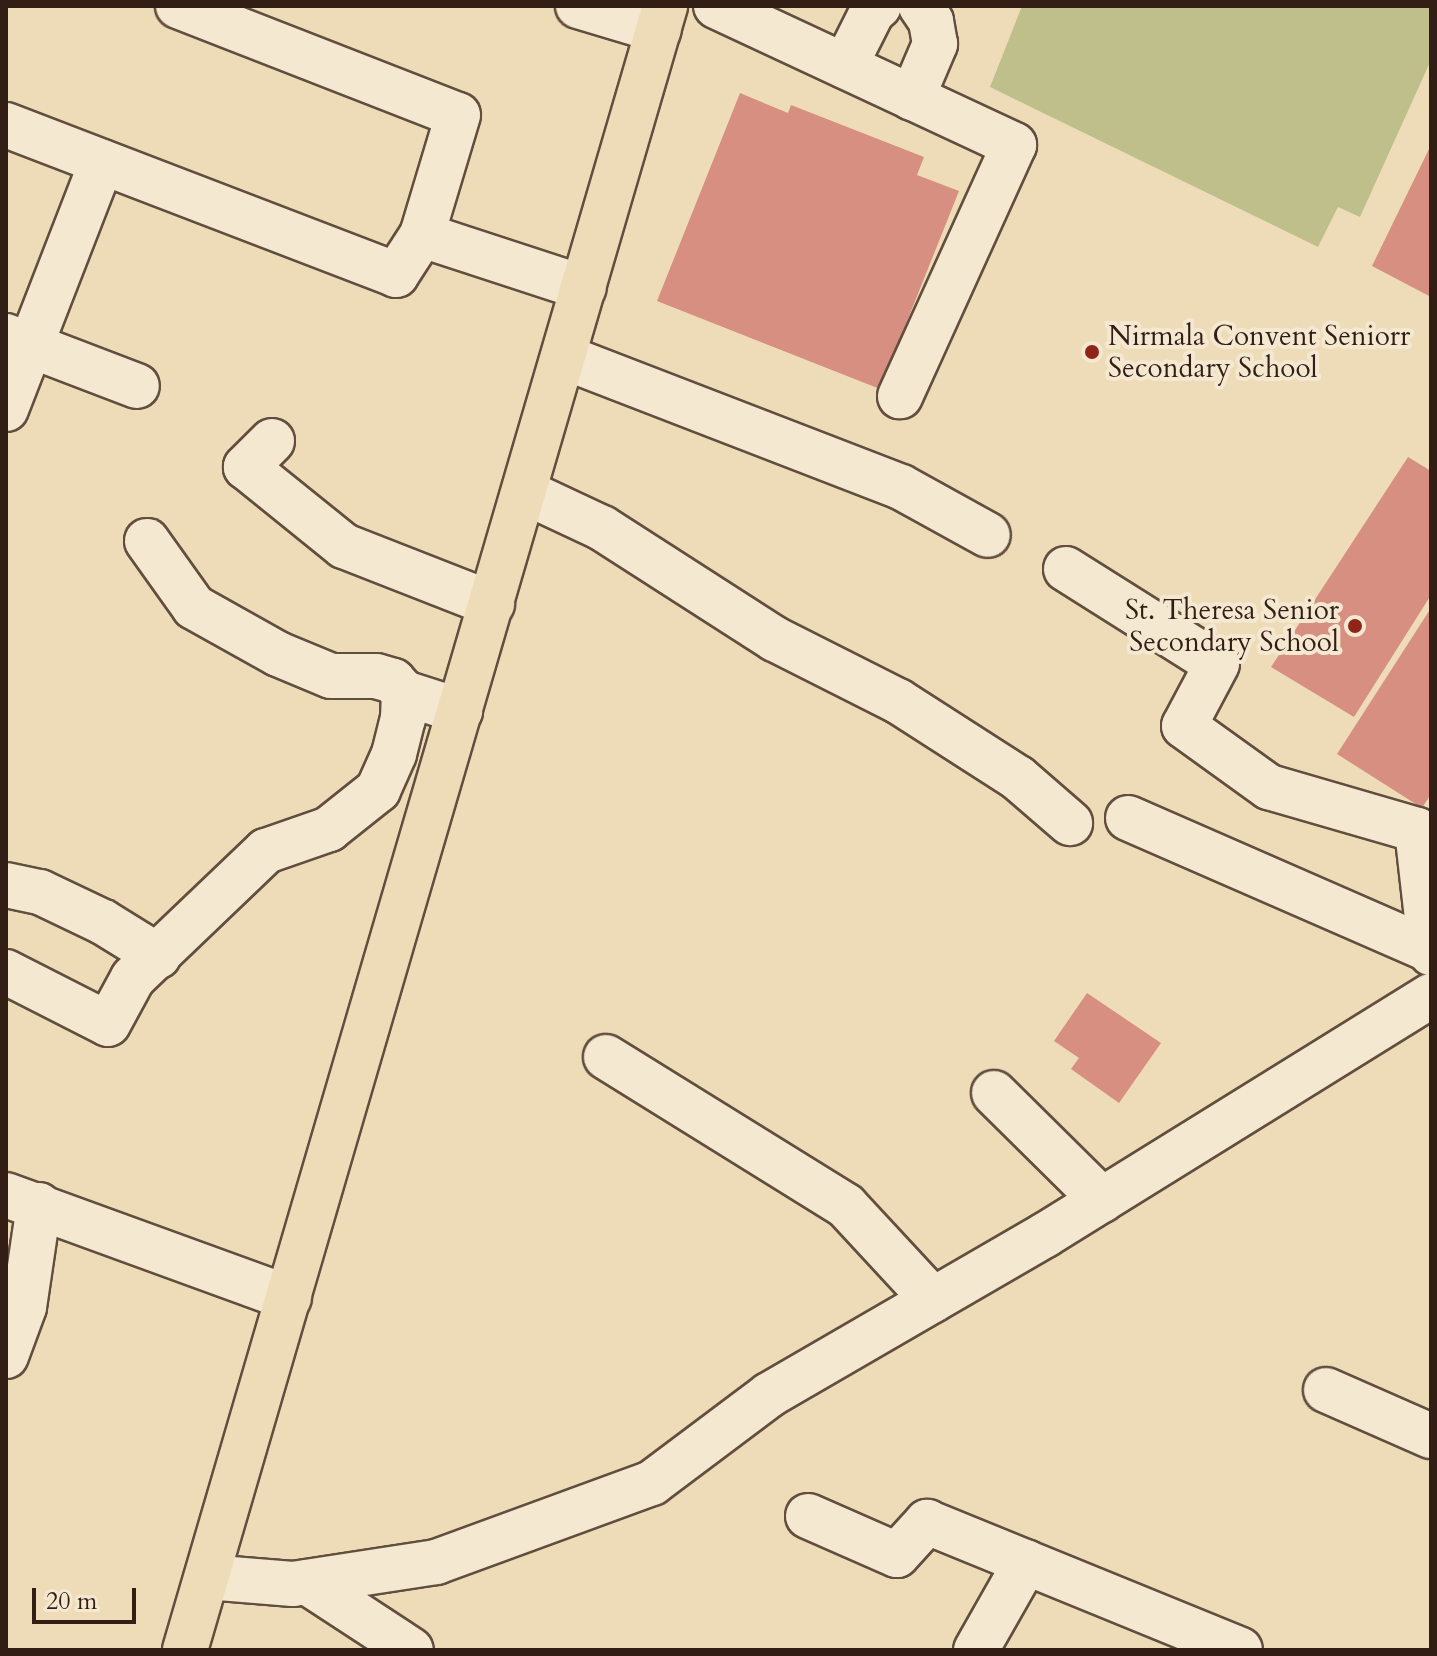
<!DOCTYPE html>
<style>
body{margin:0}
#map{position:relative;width:1437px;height:1656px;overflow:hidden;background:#eedcb8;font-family:Cardo,serif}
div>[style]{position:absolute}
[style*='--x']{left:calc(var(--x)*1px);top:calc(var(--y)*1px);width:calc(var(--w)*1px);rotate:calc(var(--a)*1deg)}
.green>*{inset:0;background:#bebf8b}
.building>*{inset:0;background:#d68f81}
.roads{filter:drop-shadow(2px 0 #624e3e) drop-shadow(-2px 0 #624e3e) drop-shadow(0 2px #624e3e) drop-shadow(0 -2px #624e3e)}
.minor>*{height:44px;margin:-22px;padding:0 22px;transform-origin:22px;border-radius:22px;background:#f4e8d1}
.major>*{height:44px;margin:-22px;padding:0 22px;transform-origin:22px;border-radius:22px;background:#eedcb8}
.dots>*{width:22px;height:22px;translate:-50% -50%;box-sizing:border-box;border:4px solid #f4e8d1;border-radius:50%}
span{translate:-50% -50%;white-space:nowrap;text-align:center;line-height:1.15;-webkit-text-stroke:8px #f4e8d1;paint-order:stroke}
.poi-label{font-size:28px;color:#331e16}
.left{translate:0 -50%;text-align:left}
.right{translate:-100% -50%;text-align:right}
.frame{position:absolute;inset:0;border:8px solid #331e16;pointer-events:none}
.scale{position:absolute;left:32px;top:1588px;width:104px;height:36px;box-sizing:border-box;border:4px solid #331e16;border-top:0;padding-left:10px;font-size:24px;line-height:28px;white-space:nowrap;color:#331e16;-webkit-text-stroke:6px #f4e8d1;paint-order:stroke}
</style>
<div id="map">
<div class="green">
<i style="clip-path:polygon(1022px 6px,1431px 6px,1431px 60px,1360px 217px,1338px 207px,1318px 247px,990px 87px)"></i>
</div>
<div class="building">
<i style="clip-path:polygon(740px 93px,788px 113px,791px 105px,924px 157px,917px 175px,959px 191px,880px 389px,657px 301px)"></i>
<i style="clip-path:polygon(1431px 145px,1431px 297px,1372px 266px)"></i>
<i style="clip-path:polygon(1408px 457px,1431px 471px,1431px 595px,1354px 717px,1271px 667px)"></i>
<i style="clip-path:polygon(1431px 608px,1431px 794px,1422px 808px,1337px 754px)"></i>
<i style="clip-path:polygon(1087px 993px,1161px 1043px,1119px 1103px,1071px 1069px,1079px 1058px,1054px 1041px)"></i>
</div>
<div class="roads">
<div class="minor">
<i style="--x:178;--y:6;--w:300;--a:21.3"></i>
<i style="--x:458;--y:115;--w:125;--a:106.7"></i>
<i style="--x:578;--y:6;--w:84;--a:16.7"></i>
<i style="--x:716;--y:6;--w:329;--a:25"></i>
<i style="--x:1014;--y:145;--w:276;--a:114.4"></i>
<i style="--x:845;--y:66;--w:60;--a:-63.4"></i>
<i style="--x:872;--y:12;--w:9;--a:-41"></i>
<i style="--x:912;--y:98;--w:59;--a:-66.9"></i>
<i style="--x:935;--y:44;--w:23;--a:-100"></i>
<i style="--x:931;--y:21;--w:18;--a:-124"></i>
<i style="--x:6;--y:125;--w:418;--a:21"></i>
<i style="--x:396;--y:275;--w:48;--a:-57"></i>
<i style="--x:422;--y:235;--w:170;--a:18.1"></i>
<i style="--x:6;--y:336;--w:140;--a:20.9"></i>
<i style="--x:564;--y:357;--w:361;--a:21.1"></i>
<i style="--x:901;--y:487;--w:99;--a:28.9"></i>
<i style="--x:6;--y:409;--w:265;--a:-68.8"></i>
<i style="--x:272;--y:441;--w:37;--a:135"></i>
<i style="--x:246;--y:467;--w:126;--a:38.9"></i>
<i style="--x:344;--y:546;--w:159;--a:21.4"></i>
<i style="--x:525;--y:492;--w:85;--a:25.1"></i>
<i style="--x:602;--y:528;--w:206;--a:32.7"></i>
<i style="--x:775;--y:639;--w:138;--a:26.8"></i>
<i style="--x:898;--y:701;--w:143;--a:32.7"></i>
<i style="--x:1018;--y:778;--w:69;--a:40.9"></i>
<i style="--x:147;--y:541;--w:81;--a:54.5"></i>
<i style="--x:194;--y:607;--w:96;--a:29.2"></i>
<i style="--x:278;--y:654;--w:57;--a:22.5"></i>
<i style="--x:331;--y:676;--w:45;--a:0"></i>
<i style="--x:376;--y:676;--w:18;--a:16"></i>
<i style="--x:393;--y:681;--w:16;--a:47"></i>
<i style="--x:404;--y:693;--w:59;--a:17.8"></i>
<i style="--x:1066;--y:569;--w:178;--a:32.2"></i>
<i style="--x:1217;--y:664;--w:70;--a:118"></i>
<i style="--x:1184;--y:726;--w:105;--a:35.7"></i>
<i style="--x:1269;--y:787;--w:154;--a:16.2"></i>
<i style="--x:1417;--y:830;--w:124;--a:83.5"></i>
<i style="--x:1128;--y:818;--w:330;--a:23.6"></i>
<i style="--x:6;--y:885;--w:35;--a:12"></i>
<i style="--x:40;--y:892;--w:70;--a:25.5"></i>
<i style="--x:103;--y:922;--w:65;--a:31.7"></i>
<i style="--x:6;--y:972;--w:114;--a:27"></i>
<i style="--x:108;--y:1024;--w:52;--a:-61.5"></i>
<i style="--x:133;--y:978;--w:184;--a:-43.7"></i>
<i style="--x:266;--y:851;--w:67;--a:-19.2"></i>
<i style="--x:329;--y:829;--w:63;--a:-38.5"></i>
<i style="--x:378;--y:790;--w:39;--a:-66"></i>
<i style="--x:394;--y:754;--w:36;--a:-76"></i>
<i style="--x:403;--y:719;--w:26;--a:-88"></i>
<i style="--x:606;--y:1057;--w:282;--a:31.8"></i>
<i style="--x:846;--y:1206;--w:128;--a:47.2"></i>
<i style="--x:994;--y:1093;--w:152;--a:44.7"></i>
<i style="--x:6;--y:1195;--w:301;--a:20"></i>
<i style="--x:6;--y:1356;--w:52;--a:-69.8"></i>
<i style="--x:24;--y:1307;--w:103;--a:-81.6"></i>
<i style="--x:1326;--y:1390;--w:115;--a:23.7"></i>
<i style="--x:808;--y:1516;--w:97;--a:23.7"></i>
<i style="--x:897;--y:1555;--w:45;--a:-47.7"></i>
<i style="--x:927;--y:1522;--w:338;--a:22.2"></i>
<i style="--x:207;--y:1577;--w:86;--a:4.7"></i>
<i style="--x:293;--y:1584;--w:145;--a:-8.7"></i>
<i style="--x:436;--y:1562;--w:230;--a:-20.1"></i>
<i style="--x:652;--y:1483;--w:146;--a:-36.9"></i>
<i style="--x:769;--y:1395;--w:319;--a:-30.1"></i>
<i style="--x:1045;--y:1235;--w:454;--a:-31.8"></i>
<i style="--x:307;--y:1582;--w:124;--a:33.2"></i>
<i style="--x:976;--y:1650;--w:101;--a:-60.4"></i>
</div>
<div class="major">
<i style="--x:185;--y:1650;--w:1713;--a:-73.72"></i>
</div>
</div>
<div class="dots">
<i style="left:1092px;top:352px;background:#8f2418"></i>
<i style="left:1355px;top:626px;background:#8f2418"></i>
</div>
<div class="poi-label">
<span class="left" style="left:1108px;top:352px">Nirmala Convent Seniorr<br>Secondary School</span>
<span class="right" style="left:1339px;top:626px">St. Theresa Senior<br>Secondary School</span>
</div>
<div class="frame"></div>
<div class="scale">20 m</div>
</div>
